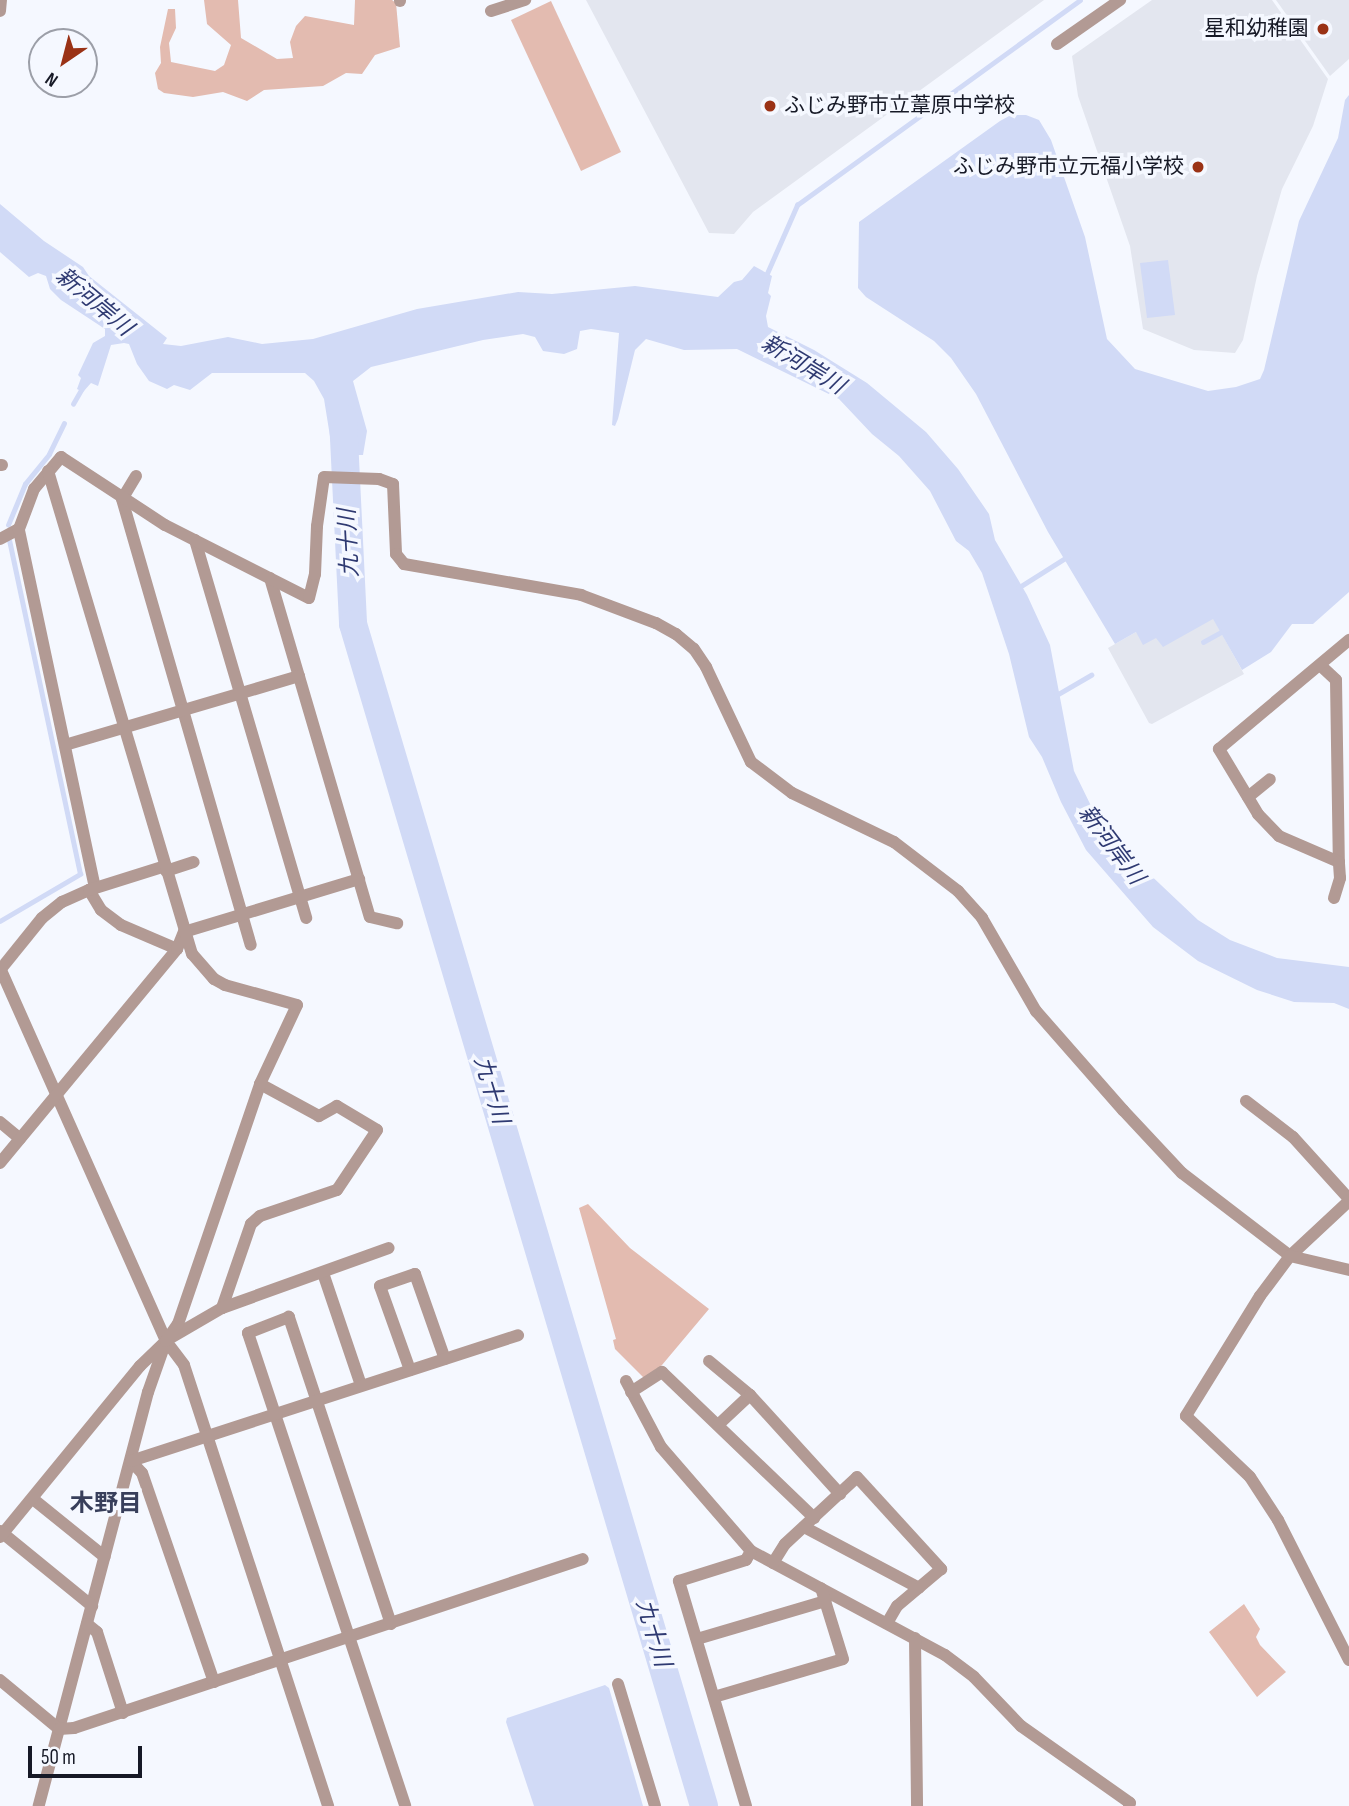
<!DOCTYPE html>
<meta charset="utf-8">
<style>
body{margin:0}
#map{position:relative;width:1349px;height:1806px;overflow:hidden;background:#f5f8ff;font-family:"Sofia Sans Condensed","Noto Sans JP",sans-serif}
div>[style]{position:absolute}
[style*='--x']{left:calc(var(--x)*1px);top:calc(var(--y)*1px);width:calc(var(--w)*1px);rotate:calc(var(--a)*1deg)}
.built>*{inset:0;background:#e3e6ef}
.green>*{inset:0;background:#e3bbb0}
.water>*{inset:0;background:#d1daf6}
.stream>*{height:4.5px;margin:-2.25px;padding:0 2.25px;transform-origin:2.25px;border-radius:2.25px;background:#d1daf6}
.river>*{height:28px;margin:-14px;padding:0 14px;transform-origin:14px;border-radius:14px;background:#d1daf6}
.street>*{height:12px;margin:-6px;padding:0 6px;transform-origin:6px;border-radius:6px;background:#b29a94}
.dots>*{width:19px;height:19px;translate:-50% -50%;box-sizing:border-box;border:4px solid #f5f8ff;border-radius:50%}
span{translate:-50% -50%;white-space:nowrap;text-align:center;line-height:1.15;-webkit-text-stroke:7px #f5f8ff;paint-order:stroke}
.poi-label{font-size:21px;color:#161926}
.right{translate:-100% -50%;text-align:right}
.left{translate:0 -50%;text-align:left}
.water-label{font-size:23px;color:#2f3a72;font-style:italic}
.quarter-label{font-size:24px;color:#383f5b;font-weight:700}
.north{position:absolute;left:28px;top:28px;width:70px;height:70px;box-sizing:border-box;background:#f5f8ff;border:2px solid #9c9fa8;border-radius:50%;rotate:215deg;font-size:19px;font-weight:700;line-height:28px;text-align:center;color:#161926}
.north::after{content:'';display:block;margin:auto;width:24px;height:32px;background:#9a3216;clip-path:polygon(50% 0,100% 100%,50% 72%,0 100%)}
.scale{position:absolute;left:28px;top:1746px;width:114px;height:32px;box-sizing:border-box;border:4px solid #161926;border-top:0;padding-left:9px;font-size:21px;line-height:24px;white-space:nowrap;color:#161926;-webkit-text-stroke:5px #f5f8ff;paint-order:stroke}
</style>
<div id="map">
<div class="built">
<i style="clip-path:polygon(586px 0,1044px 0,753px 212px,734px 234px,709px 233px)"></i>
<i style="clip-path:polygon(1152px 0,1272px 0,1328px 79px,1313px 126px,1282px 189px,1257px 276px,1243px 340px,1235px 353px,1194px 350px,1143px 329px,1130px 246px,1078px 96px,1072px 56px)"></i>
<i style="clip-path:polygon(1276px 0,1349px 0,1349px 59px,1330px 76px)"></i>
<i style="clip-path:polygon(1213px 618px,1244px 674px,1152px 724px,1149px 723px,1108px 648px,1136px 632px,1157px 638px,1163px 646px)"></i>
</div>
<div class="green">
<i style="clip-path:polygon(204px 0,238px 0,241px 38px,277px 59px,293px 58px,290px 42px,296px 26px,305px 16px,354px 25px,355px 0,392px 0,396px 3px,400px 47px,375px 55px,362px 74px,346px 73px,323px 86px,264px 90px,247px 101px,223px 92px,193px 97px,164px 93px,158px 89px,155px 73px,161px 63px,160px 47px,168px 9px,175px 9px,176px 28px,169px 43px,171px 62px,215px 71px,224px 65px,231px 45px,207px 24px)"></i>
<i style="clip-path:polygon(551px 1px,621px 152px,581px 171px,511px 20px)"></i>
<i style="clip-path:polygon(588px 1204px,630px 1248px,709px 1309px,662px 1365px,644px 1378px,615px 1349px,613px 1340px,616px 1339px,579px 1208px)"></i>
<i style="clip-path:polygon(1244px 1604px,1260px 1629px,1256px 1637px,1260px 1645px,1286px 1672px,1257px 1697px,1209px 1632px)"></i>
</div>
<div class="water">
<i style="clip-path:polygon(1349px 95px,1349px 592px,1313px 624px,1292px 624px,1271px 652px,1242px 670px,1213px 619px,1163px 647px,1156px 638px,1143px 645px,1136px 632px,1115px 644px,1048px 532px,976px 394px,951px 358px,934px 341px,866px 297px,858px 288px,859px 222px,1000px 121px,1011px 115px,1026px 115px,1039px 120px,1051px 140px,1085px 237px,1107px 339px,1135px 369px,1208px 391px,1236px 387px,1260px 379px,1264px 370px,1299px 221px,1338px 138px,1345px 100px)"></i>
<i style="clip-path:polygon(0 204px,44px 241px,83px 267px,89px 276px,167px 338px,163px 344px,181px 346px,228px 337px,262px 344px,313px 339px,417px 309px,518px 292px,552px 294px,635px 286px,718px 297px,734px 282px,742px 280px,754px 266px,772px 276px,768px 293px,771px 296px,766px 316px,768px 327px,814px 350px,867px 383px,926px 432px,958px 469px,989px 514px,995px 540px,1027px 595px,1050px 645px,1074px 771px,1094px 812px,1124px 850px,1198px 920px,1230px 940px,1277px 958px,1349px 967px,1349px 1009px,1334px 1003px,1294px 1002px,1257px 990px,1198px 961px,1153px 927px,1086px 850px,1061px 802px,1042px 757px,1029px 737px,1009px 654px,982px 573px,969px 551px,956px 541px,930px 491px,899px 456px,872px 434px,839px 399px,737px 349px,684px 350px,646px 339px,635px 350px,618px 419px,615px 426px,612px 425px,619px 333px,591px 329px,580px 331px,577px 349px,564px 354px,543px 351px,535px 337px,523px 334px,483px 340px,371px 367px,353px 381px,367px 431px,363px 455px,333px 455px,324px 399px,314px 381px,305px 373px,212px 373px,190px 390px,174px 385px,167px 389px,149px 381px,137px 364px,129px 344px,124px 343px,111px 345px,98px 386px,91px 383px,83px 392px,77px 389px,81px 378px,78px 375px,93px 343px,105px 336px,105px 329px,61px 300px,50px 289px,46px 276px,38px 273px,29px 277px,0 252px)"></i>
<i style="clip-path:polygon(1168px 260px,1175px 315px,1147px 318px,1140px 263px)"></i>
<i style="clip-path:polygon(605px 1685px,609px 1688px,643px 1806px,534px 1806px,506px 1722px,507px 1718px)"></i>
</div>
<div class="stream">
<i style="--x:765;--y:278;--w:80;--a:-66.3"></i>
<i style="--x:797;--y:205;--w:349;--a:-35.9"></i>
<i style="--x:73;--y:404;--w:20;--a:-60"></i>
<i style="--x:8;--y:525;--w:44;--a:-67.5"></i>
<i style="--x:25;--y:484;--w:38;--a:-51"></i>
<i style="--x:49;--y:454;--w:34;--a:-64"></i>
<i style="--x:1018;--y:588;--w:58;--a:-32.3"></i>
<i style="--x:1203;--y:642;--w:23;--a:-29"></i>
<i style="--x:1055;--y:696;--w:42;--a:-30.3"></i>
<i style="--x:0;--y:921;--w:93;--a:-30.4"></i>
<i style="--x:80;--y:874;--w:340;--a:-102"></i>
</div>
<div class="river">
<i style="--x:343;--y:418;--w:206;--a:87.2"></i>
<i style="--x:353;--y:624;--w:1233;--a:73.46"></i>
</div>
<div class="street">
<i style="--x:400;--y:0;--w:1;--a:90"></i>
<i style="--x:0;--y:11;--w:11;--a:-85"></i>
<i style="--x:491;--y:11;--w:36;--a:-18"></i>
<i style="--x:1057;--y:44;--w:77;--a:-34.9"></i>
<i style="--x:0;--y:465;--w:2;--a:0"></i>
<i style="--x:136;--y:476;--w:27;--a:121"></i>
<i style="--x:122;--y:499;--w:464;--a:73.9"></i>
<i style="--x:0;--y:539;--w:21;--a:-28"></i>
<i style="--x:195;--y:540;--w:394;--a:73.6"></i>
<i style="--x:270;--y:578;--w:353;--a:73.6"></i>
<i style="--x:370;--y:917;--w:28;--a:13"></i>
<i style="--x:1320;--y:665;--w:22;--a:43"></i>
<i style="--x:1336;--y:680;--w:182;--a:89.1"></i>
<i style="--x:1339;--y:862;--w:65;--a:-156.6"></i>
<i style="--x:1279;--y:836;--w:30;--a:-134"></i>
<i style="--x:1258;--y:814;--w:76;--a:-121"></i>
<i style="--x:1219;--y:749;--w:170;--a:-40"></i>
<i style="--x:65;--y:745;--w:244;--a:-16.4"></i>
<i style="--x:1248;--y:797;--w:28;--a:-39"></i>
<i style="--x:166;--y:871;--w:29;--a:-18"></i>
<i style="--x:95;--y:888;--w:367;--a:-102"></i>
<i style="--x:19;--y:529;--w:43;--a:-69.4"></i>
<i style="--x:34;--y:489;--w:42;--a:-49.8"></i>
<i style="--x:61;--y:457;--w:124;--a:33.2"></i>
<i style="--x:165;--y:525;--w:161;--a:26.9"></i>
<i style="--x:309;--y:598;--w:25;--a:-76"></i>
<i style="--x:315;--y:574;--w:48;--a:-87.6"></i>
<i style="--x:317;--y:526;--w:49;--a:-81.9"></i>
<i style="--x:324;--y:477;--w:55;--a:2.1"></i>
<i style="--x:379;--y:479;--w:15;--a:20"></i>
<i style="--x:393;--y:484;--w:70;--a:87.5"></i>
<i style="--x:396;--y:554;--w:13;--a:51"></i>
<i style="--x:404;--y:564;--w:180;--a:9.9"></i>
<i style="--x:581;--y:595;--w:80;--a:20.5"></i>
<i style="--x:656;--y:623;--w:23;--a:29"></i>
<i style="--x:676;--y:634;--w:23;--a:40"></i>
<i style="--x:694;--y:649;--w:22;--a:56"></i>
<i style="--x:706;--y:667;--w:105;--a:64.7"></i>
<i style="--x:751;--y:762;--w:51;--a:37.1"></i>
<i style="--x:792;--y:793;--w:113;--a:25.7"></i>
<i style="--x:894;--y:842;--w:81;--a:37.4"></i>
<i style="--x:958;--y:891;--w:36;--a:48"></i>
<i style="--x:982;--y:918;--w:108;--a:59.9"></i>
<i style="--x:1036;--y:1011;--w:132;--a:48.7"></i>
<i style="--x:1123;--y:1110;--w:86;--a:46.9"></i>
<i style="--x:1182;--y:1173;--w:136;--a:37.5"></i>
<i style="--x:1290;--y:1256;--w:50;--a:126.9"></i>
<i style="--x:1260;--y:1296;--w:141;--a:121.7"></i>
<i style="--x:1186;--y:1416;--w:88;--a:43.6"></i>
<i style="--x:1250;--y:1477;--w:51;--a:56.9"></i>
<i style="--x:1278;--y:1520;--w:157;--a:63.1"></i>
<i style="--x:89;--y:890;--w:23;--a:59"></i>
<i style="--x:101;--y:910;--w:25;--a:37"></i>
<i style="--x:121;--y:925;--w:61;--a:23.2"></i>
<i style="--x:1334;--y:898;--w:21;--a:-73"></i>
<i style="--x:1340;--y:878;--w:16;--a:-94"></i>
<i style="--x:0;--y:968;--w:408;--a:66"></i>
<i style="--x:166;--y:1341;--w:54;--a:109.4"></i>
<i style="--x:148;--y:1392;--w:428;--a:104.8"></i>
<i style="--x:0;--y:970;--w:67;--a:-51.1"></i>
<i style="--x:42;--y:918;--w:26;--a:-39"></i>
<i style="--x:62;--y:902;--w:30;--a:-24"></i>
<i style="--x:89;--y:890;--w:80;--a:-17.5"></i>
<i style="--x:1246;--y:1101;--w:59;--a:37.5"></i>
<i style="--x:1293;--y:1137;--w:84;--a:47.9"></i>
<i style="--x:0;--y:1122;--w:26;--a:40"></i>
<i style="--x:0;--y:1163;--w:278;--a:-50.4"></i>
<i style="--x:177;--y:949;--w:18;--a:-68"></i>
<i style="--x:184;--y:932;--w:183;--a:-16.8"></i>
<i style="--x:1290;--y:1256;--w:81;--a:-43"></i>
<i style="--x:1290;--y:1256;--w:61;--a:13.3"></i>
<i style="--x:323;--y:1273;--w:118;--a:71.3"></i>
<i style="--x:222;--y:1308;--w:89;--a:-71"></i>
<i style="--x:251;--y:1224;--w:12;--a:-42"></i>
<i style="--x:260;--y:1216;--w:81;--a:-18.7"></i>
<i style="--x:337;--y:1190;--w:72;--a:-56.3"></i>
<i style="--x:377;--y:1130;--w:47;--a:-149"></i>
<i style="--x:337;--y:1106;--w:21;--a:151"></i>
<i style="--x:319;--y:1116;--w:67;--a:-151.5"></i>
<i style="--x:172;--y:1337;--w:58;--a:-30.1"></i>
<i style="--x:222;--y:1308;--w:177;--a:-19.8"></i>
<i style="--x:166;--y:1341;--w:30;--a:53"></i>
<i style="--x:184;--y:1365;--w:464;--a:71.9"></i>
<i style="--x:709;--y:1361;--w:53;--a:39.7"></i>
<i style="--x:410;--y:1370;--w:89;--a:-109.7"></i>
<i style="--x:380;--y:1286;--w:37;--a:-19"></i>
<i style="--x:415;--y:1274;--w:90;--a:70.6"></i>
<i style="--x:626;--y:1381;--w:75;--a:62.1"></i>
<i style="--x:661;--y:1447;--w:138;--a:49.1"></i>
<i style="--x:751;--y:1551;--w:220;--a:28.2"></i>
<i style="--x:945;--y:1655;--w:36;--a:37"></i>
<i style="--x:974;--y:1677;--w:68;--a:46.2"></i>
<i style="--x:1021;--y:1726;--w:133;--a:35.2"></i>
<i style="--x:1130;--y:1803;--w:3;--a:108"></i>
<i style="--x:631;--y:1392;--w:37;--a:-33"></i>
<i style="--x:662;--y:1372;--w:211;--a:43.8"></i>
<i style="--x:718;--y:1425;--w:44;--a:-43.2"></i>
<i style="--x:750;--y:1395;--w:134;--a:47.7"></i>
<i style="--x:33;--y:1499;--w:92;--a:38.9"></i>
<i style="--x:804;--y:1527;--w:130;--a:27.9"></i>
<i style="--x:0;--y:1531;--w:119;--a:39.2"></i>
<i style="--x:0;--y:1537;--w:221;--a:-50.7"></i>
<i style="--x:140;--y:1366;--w:36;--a:-44"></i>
<i style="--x:166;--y:1341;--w:21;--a:-55"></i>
<i style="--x:178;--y:1324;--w:254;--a:-71.1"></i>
<i style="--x:260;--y:1084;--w:87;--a:-64.9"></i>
<i style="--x:297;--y:1005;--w:75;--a:-164.5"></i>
<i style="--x:225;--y:985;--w:13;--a:-151"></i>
<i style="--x:214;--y:979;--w:33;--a:-131"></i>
<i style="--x:192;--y:954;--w:504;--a:-106.6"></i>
<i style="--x:773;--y:1563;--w:22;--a:-58"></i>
<i style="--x:785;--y:1544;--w:98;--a:-42.9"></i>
<i style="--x:857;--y:1477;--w:125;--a:47.6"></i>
<i style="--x:941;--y:1569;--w:57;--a:139.9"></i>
<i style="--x:897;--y:1606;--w:20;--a:120"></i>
<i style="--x:87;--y:1624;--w:13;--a:39"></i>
<i style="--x:97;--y:1632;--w:85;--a:72.2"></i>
<i style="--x:391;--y:1624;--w:324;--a:-108.4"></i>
<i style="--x:289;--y:1317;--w:44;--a:158.7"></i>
<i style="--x:248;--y:1333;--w:498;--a:71.6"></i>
<i style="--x:915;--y:1638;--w:168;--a:89.3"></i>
<i style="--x:697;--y:1639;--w:134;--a:-16.5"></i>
<i style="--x:0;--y:1680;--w:77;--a:39.7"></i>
<i style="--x:59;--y:1729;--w:15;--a:-4"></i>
<i style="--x:74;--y:1728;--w:536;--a:-18.37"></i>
<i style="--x:214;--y:1682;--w:221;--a:-109"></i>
<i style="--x:142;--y:1473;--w:16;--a:-133"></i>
<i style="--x:131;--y:1461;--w:407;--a:-18"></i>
<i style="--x:618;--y:1684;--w:127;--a:73.1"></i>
<i style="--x:714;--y:1697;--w:134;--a:-16.4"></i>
<i style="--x:843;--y:1659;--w:74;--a:-107.2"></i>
<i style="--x:746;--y:1806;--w:235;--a:-106.6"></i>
<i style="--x:679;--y:1581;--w:70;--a:-17.4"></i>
<i style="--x:746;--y:1560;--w:10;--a:-61"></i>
</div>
<div class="dots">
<i style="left:1323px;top:29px;background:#9a3216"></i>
<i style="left:770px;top:106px;background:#9a3216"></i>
<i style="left:1198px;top:167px;background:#9a3216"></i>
</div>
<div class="poi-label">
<span class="right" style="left:1309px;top:29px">星和幼稚園</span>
<span class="left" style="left:784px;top:106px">ふじみ野市立葦原中学校</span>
<span class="right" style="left:1184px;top:167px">ふじみ野市立元福小学校</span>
</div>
<div class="water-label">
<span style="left:94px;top:302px;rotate:40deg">新河岸川</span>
<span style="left:803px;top:365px;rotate:31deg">新河岸川</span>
<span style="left:349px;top:543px;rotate:-93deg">九十川</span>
<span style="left:1111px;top:845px;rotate:53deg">新河岸川</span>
<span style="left:491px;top:1090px;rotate:73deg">九十川</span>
<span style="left:653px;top:1633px;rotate:73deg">九十川</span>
</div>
<div class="quarter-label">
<span style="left:106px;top:1504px">木野目</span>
</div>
<div class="north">N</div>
<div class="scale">50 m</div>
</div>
